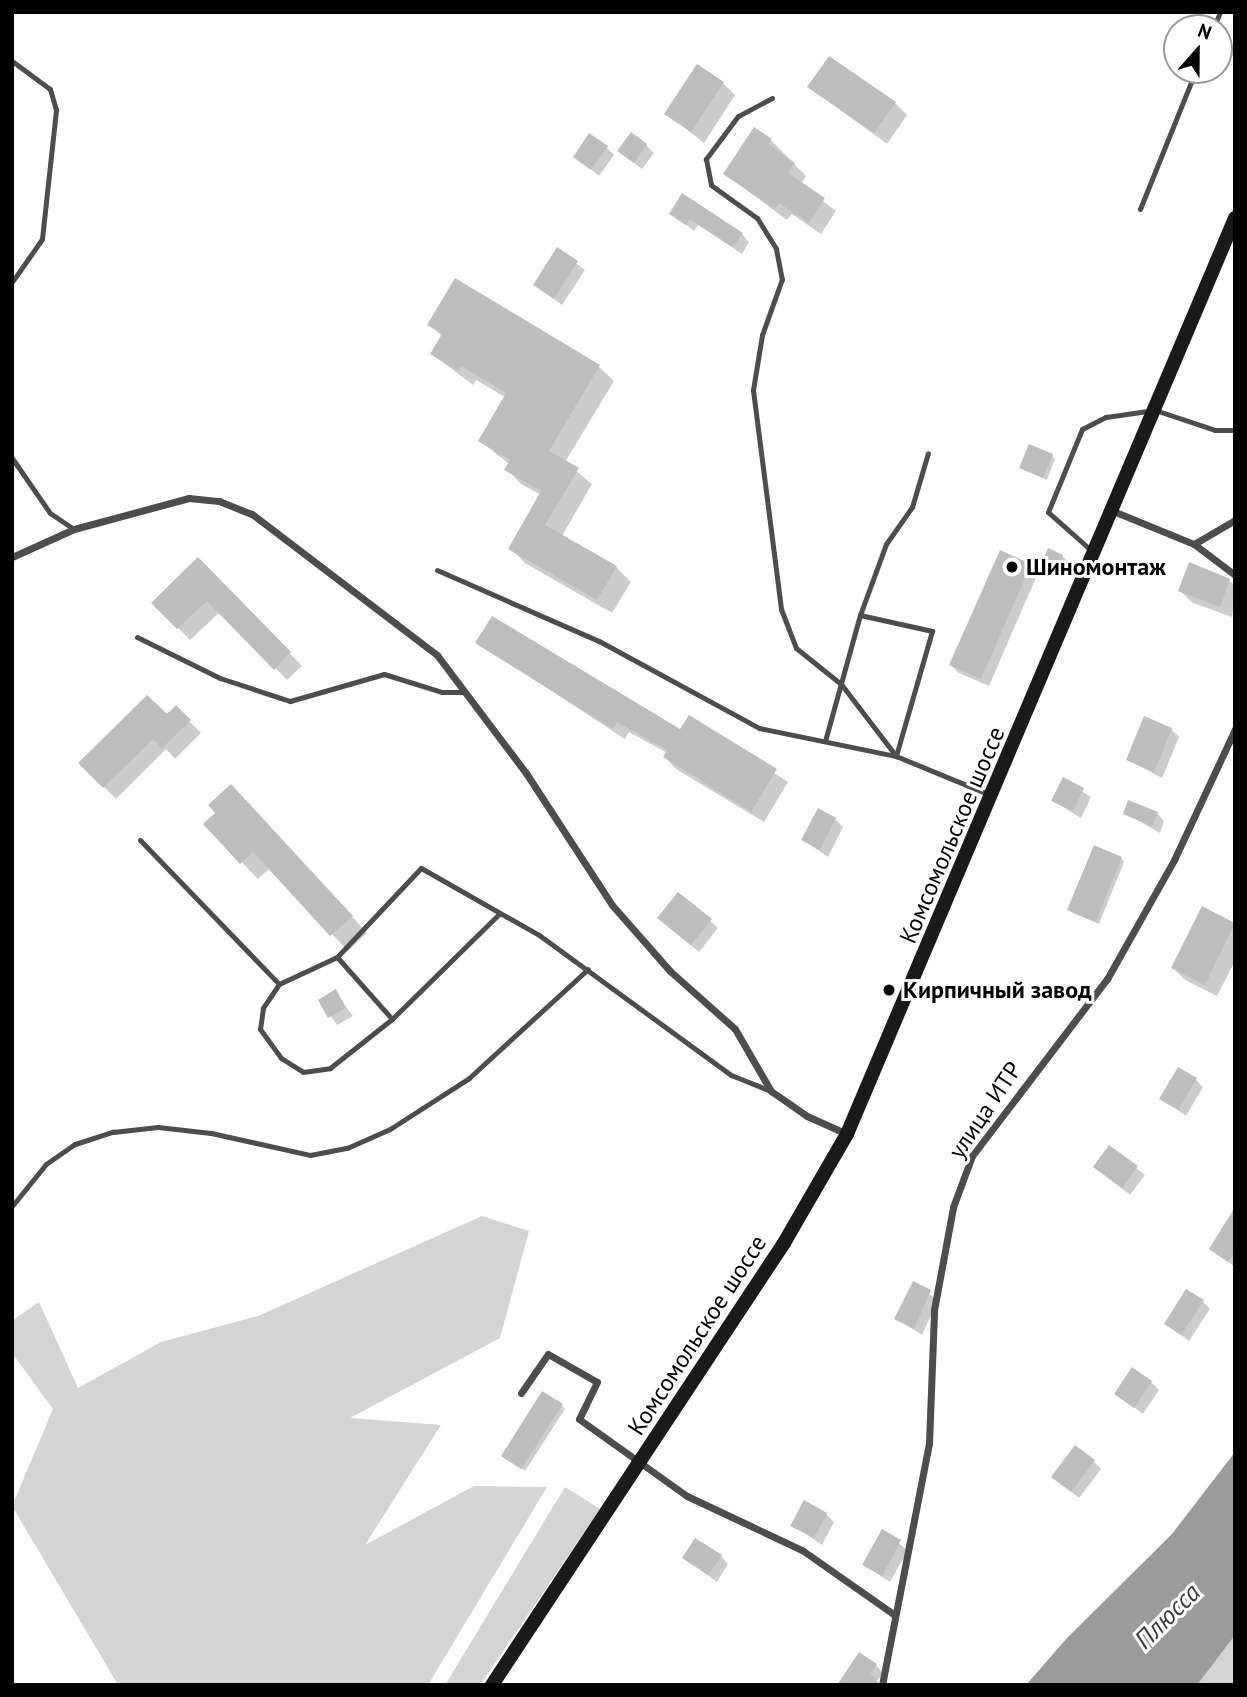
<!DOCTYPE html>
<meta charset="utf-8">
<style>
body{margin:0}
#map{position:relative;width:1247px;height:1697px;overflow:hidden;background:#fff;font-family:"PT Sans",sans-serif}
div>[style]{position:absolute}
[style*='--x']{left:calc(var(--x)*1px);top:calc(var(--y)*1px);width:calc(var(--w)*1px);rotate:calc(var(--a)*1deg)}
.green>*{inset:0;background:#d4d4d4}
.water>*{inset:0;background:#9b9b9b}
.shadow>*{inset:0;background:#0003}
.building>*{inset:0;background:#bdbdbd}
.lane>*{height:5px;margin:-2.5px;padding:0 2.5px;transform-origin:2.5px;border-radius:2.5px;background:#4d4d4d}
.street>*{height:7px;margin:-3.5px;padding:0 3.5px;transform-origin:3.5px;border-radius:3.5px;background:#4d4d4d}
.secondary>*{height:14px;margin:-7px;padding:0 7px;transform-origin:7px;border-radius:7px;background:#1a1a1a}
.dots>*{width:19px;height:19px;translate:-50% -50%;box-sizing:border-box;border:4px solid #fff;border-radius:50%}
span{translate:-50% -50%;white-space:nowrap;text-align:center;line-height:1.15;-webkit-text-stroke:6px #fff;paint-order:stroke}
.poi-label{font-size:24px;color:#000;font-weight:700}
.left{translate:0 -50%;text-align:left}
.street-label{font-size:24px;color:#000}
.water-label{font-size:26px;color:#3c3c3c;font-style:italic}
.frame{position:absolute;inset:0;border:14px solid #000;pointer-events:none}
.north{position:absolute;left:1163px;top:14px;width:70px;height:70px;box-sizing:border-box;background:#fff;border:2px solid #999;border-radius:50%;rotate:21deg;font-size:19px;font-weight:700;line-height:28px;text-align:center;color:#000}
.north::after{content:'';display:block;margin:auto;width:24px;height:32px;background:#000;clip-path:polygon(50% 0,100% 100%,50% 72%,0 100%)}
</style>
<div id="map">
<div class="green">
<i style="clip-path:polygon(482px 1216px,529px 1231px,500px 1338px,350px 1418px,441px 1425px,365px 1545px,474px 1486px,547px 1487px,428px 1685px,118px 1685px,12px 1506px,53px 1409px,12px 1353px,12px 1321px,39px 1302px,78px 1388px,161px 1342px,258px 1316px)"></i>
<i style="clip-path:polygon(565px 1487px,600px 1509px,480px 1685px,445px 1685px)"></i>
<i style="clip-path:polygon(1235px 1635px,1235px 1685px,1197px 1685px,1226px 1643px)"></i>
</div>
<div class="water">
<i style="clip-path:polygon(1235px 1452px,1235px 1635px,1197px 1685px,1026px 1685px,1067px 1638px,1172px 1534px)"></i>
</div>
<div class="shadow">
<i style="clip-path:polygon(723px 83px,735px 95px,704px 143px,667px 114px)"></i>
<i style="clip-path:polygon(809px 87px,895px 103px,907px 115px,887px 144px)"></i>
<i style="clip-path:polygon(771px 140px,806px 176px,801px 184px,836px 211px,821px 234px,792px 214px,787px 220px,725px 174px)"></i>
<i style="clip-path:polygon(646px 145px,654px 153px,642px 169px,619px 151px)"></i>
<i style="clip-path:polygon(607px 148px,614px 155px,599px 176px,575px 157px)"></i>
<i style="clip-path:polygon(671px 213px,742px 234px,749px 242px,742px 254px,698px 225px,694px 231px)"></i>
<i style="clip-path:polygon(558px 250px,585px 270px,562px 305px,535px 285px)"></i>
<i style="clip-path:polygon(456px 280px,599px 367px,614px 381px,565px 462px,592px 484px,562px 536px,616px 567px,631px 582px,612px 613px,525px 563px,510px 548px,541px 495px,521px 484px,507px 469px,509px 464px,480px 441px,505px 397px,476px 380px,473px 385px,432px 354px,442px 337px,430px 324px)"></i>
<i style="clip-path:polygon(1052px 455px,1055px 459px,1047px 480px,1021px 467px)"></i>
<i style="clip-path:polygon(1062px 556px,1066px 560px,1061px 571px,1044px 562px)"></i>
<i style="clip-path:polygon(198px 560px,302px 666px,287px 680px,220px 612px,190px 640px,154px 603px)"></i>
<i style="clip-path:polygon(1030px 565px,1038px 573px,989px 686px,959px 673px,951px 665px)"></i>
<i style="clip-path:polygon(1229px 580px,1235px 586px,1232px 617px,1193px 603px,1180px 591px)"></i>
<i style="clip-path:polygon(478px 643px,680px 732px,689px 717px,788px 782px,764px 822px,676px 769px,665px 757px,667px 753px,629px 732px,625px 739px)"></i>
<i style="clip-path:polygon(176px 708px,201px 733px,175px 759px,166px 749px,116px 799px,81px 763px)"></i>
<i style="clip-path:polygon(1171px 729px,1179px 737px,1162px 778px,1128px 760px)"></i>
<i style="clip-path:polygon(1063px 780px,1091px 797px,1081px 818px,1053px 801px)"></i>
<i style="clip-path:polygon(247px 802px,367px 933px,348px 951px,270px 868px,258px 879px,206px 824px)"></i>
<i style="clip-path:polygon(1125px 813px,1157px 813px,1164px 821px,1160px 833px)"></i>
<i style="clip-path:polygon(835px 819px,843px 827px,828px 857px,803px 840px)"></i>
<i style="clip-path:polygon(1121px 858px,1124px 862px,1099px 924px,1073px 913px,1069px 910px)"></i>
<i style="clip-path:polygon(1203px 909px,1235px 925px,1235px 961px,1217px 996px,1185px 980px,1173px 968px)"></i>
<i style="clip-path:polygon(710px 921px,718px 928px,699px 952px,667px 926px)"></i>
<i style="clip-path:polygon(335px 992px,353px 1016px,337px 1025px,320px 1000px)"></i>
<i style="clip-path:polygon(1195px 1079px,1203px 1087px,1186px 1116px,1161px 1098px)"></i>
<i style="clip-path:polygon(1110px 1147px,1145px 1175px,1130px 1195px,1103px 1174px)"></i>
<i style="clip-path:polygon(1235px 1217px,1235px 1267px,1211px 1249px)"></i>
<i style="clip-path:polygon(913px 1283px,938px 1300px,922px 1335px,897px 1319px)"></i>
<i style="clip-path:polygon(1202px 1301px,1210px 1309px,1189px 1341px,1166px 1324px)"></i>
<i style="clip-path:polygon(1151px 1382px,1159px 1390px,1143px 1414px,1116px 1394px)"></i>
<i style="clip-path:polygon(562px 1406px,565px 1409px,525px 1471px,506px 1459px)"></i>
<i style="clip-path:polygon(1094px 1462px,1101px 1469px,1079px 1498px,1053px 1477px)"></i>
<i style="clip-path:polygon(826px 1514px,834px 1522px,822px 1545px,793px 1525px)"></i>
<i style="clip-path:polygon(882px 1532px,908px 1550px,890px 1582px,864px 1565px)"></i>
<i style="clip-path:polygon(721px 1556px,728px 1564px,717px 1582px,684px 1558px)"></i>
<i style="clip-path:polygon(876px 1665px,883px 1673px,877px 1681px,881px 1685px,839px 1685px)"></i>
</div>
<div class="building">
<i style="clip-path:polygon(829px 56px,896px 102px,874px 133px,807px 87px)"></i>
<i style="clip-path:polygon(697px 64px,724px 82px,691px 132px,664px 114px)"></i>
<i style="clip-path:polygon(754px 127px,772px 139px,768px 144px,795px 163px,788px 173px,825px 198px,809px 223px,779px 203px,775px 209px,723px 174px)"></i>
<i style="clip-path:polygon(631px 132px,647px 144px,634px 163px,617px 151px)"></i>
<i style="clip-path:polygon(589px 133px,608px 146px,591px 170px,573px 157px)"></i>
<i style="clip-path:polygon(682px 193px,743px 233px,733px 247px,690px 219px,686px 225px,669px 214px)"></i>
<i style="clip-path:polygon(557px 247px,578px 261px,554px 299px,533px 285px)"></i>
<i style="clip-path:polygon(455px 278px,600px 365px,549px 451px,579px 468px,545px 525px,617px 566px,597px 600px,508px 549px,541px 491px,504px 470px,510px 460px,478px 441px,506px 393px,461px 366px,458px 371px,430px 354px,442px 334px,427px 325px)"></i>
<i style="clip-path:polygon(1029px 444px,1053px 454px,1043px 478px,1019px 468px)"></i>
<i style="clip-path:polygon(1048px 548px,1063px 555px,1057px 569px,1042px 562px)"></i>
<i style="clip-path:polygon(1000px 550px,1031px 564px,981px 679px,949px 665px)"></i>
<i style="clip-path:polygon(198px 557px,291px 652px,274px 670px,207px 601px,177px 629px,151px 603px)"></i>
<i style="clip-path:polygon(1189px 562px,1230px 579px,1220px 607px,1178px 591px)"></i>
<i style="clip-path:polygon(492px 616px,680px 729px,689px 715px,777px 769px,751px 812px,663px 757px,667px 750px,617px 722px,613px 729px,475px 643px)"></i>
<i style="clip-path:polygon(147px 695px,167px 714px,176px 705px,191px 720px,162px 748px,153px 739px,103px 788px,78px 763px)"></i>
<i style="clip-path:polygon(1144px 716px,1172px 728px,1154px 772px,1126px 760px)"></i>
<i style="clip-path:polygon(1063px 777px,1084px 788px,1073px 811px,1051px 801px)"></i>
<i style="clip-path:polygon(231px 784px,353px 916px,330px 936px,253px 852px,240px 864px,203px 824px,215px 813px,208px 805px)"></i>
<i style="clip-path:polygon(1128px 800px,1158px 812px,1152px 826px,1123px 814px)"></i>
<i style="clip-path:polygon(818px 808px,836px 818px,820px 850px,801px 840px)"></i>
<i style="clip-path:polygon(1094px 845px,1122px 857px,1096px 922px,1067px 910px)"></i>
<i style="clip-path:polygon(678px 892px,712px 919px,691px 945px,657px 918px)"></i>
<i style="clip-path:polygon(1202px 906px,1235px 923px,1205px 985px,1171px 968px)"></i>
<i style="clip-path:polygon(336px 989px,346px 1008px,328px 1018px,318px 1000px)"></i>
<i style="clip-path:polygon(1178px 1067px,1197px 1078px,1178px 1110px,1159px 1099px)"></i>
<i style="clip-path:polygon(1109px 1145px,1138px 1166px,1122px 1188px,1093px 1167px)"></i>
<i style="clip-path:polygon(1235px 1207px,1235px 1251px,1228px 1262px,1209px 1249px)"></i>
<i style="clip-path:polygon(913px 1281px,931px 1290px,914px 1329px,894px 1319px)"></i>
<i style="clip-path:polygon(1186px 1289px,1204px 1300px,1181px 1335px,1164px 1324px)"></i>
<i style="clip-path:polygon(1132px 1367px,1152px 1381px,1134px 1408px,1114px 1394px)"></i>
<i style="clip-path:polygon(542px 1391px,563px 1404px,521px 1469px,501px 1456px)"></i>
<i style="clip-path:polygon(1075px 1445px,1095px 1460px,1071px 1492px,1051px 1477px)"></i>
<i style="clip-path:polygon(804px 1500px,827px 1513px,814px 1538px,790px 1526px)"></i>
<i style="clip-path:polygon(882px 1529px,901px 1540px,882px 1576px,862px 1565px)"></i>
<i style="clip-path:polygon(695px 1538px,722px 1555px,708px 1575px,682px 1558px)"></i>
<i style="clip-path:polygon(859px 1652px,877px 1664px,870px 1674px,877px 1679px,876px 1685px,837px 1685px)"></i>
</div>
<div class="lane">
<i style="--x:1213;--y:28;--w:17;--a:-66"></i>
<i style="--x:12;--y:61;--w:47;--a:36.4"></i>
<i style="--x:50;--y:89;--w:22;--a:74"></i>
<i style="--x:56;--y:110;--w:130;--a:96.2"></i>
<i style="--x:42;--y:239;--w:52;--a:124.9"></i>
<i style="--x:772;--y:98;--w:38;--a:152"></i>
<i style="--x:738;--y:116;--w:54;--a:126.7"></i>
<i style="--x:706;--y:159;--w:26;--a:79"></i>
<i style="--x:711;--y:185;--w:57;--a:35.7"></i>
<i style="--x:757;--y:218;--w:36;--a:58"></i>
<i style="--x:776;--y:249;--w:31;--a:79"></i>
<i style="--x:782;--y:279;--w:59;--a:109.7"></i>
<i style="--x:762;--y:335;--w:56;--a:99.3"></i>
<i style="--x:753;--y:390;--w:221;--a:82.7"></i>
<i style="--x:781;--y:609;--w:42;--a:69"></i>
<i style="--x:796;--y:648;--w:58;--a:38.7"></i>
<i style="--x:841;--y:684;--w:91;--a:52.6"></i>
<i style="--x:1140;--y:209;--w:150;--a:-68.1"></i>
<i style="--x:12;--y:458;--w:67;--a:55.4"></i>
<i style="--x:50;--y:513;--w:29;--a:34"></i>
<i style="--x:1093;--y:552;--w:60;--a:-138.4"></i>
<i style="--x:1048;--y:512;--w:90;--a:-67.7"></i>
<i style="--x:1082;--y:429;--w:27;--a:-27"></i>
<i style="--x:1106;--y:417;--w:49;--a:-8.1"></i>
<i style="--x:1155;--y:410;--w:63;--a:18.4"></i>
<i style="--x:1215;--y:430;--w:20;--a:0"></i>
<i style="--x:437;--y:570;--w:177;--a:23.7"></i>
<i style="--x:599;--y:641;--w:182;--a:28.5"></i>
<i style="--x:759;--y:728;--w:140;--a:11.6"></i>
<i style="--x:896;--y:756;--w:100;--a:22.4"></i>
<i style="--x:860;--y:615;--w:74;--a:12.5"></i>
<i style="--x:932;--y:631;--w:130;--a:106.1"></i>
<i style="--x:137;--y:637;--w:93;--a:26.3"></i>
<i style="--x:220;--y:678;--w:74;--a:18.2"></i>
<i style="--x:290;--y:701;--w:98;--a:-16"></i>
<i style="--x:384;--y:674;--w:61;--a:17.2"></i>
<i style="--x:442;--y:692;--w:20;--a:0"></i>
<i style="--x:825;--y:741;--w:131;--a:-74.5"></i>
<i style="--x:860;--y:615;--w:76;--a:-69.9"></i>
<i style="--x:886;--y:544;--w:45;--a:-54.9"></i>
<i style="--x:912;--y:507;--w:56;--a:-73.5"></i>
<i style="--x:140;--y:840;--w:200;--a:46"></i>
<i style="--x:279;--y:984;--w:64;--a:-25"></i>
<i style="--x:337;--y:957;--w:122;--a:-46.7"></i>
<i style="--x:421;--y:868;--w:136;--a:29.6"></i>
<i style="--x:539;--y:935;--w:238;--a:36.1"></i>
<i style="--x:731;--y:1075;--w:43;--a:21.8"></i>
<i style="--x:337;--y:957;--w:83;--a:48.4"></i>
<i style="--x:279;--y:984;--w:29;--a:124"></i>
<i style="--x:263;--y:1008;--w:21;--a:98"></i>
<i style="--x:260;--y:1029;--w:36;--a:54"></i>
<i style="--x:281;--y:1058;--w:26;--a:32"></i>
<i style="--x:303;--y:1072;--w:27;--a:-8"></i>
<i style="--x:330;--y:1068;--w:79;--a:-38.3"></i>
<i style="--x:392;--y:1019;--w:151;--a:-44.5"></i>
<i style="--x:12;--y:1206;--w:54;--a:-51"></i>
<i style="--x:46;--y:1164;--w:35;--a:-35"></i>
<i style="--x:75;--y:1144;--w:40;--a:-18"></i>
<i style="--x:113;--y:1132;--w:45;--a:-6.3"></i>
<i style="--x:158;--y:1127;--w:53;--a:6.5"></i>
<i style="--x:211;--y:1133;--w:101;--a:12.5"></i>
<i style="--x:310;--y:1155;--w:38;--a:-11"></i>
<i style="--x:347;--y:1148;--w:47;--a:-23.8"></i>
<i style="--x:390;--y:1129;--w:94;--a:-32.8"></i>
<i style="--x:469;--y:1078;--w:161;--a:-42.5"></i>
</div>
<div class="street">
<i style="--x:1113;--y:511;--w:87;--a:22.2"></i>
<i style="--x:1194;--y:544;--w:51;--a:37.1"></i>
<i style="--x:1194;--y:544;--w:48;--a:-30.3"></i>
<i style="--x:12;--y:557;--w:68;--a:-24.3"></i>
<i style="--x:74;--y:529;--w:119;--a:-15.1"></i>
<i style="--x:189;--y:498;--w:30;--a:6"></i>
<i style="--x:219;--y:501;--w:35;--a:22"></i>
<i style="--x:252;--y:514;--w:233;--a:37.3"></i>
<i style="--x:437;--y:655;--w:148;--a:53"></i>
<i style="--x:526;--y:773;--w:158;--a:56.9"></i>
<i style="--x:612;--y:905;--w:88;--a:48.7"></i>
<i style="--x:670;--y:971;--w:87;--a:41.7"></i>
<i style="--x:735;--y:1029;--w:72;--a:59.9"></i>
<i style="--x:771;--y:1091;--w:44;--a:34.8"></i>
<i style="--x:807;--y:1116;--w:44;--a:24.2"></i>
<i style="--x:521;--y:1393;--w:47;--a:-55.3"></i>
<i style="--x:548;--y:1354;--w:56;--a:29.7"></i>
<i style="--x:597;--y:1382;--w:41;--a:115.9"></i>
<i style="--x:579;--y:1419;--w:133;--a:35.5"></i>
<i style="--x:687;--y:1496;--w:127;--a:25.2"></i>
<i style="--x:802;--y:1550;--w:113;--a:35"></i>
<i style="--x:882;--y:1685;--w:247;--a:-79"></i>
<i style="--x:929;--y:1443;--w:133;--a:-87.8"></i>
<i style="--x:934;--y:1310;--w:105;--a:-79.5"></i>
<i style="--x:953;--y:1207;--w:54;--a:-69.6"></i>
<i style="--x:972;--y:1156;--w:223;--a:-52.7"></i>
<i style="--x:1107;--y:979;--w:137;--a:-60.6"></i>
<i style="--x:1174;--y:860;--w:145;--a:-65"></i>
</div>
<div class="secondary">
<i style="--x:492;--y:1685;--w:530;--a:-56.55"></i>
<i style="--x:784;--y:1243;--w:126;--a:-60"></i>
<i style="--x:847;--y:1134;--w:995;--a:-67.04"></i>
</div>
<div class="dots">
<i style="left:1012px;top:567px;background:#000"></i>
<i style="left:889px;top:990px;background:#000"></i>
</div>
<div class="poi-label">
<span class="left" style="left:1026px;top:567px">Шиномонтаж</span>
<span class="left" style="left:903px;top:990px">Кирпичный завод</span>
</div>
<div class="street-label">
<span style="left:952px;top:835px;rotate:-67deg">Комсомольское шоссе</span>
<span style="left:985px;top:1110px;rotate:-56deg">улица ИТР</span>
<span style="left:697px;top:1335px;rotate:-57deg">Комсомольское шоссе</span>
</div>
<div class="water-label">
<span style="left:1167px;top:1616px;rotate:-45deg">Плюсса</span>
</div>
<div class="frame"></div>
<div class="north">N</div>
</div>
